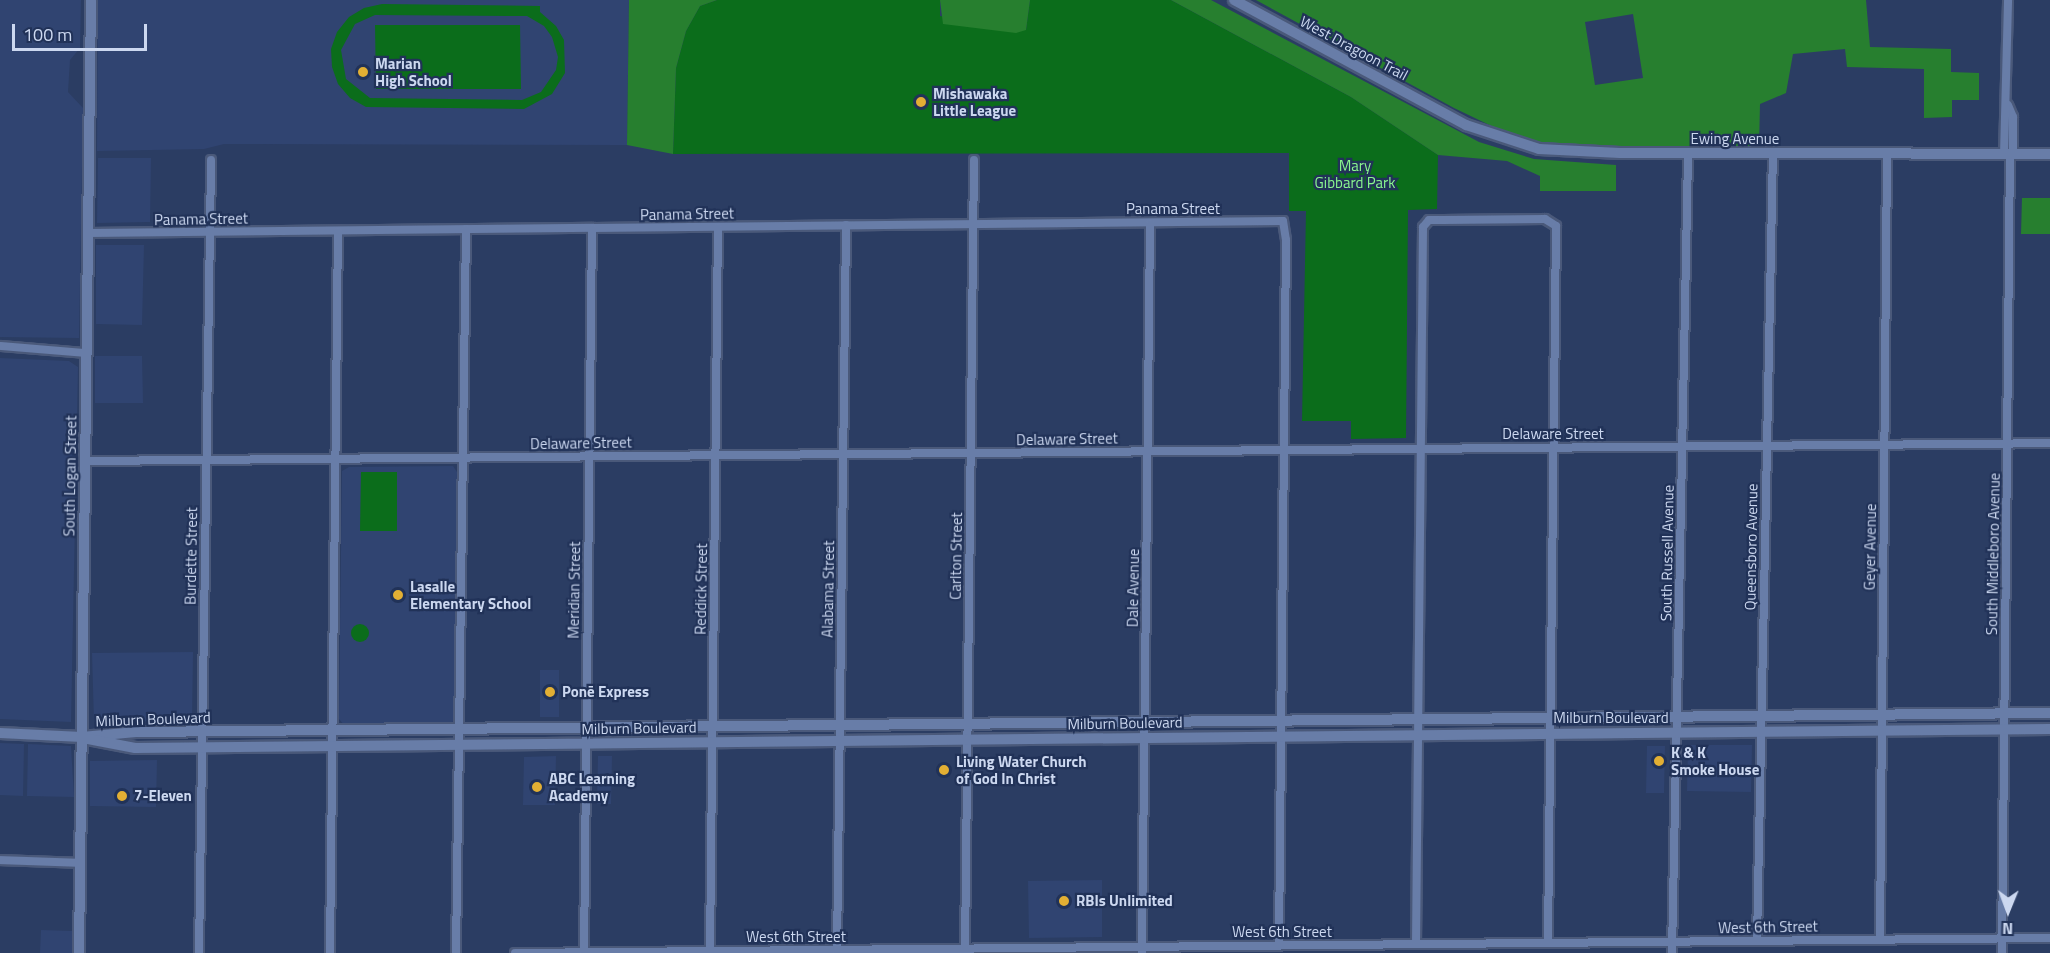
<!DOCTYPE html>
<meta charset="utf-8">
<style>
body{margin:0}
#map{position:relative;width:2050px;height:953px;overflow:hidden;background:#2b3d63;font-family:"Titillium Web",sans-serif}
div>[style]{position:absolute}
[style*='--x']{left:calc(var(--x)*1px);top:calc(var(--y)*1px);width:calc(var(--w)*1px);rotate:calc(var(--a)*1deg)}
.built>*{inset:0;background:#304471}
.green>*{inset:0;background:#0b6d1b}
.round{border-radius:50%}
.forest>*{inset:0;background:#277f2f}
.roads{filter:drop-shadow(2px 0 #4a597a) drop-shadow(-2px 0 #4a597a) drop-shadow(0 2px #4a597a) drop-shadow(0 -2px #4a597a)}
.minor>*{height:8px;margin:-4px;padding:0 4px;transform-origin:4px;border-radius:4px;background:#687da8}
.tertiary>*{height:10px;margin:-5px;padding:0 5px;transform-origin:5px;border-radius:5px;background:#687da8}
.dots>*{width:16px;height:16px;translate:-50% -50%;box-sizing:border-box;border:3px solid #213258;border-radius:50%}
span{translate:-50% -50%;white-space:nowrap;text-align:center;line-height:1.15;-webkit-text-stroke:4.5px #213258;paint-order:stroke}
.street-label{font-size:15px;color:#ccd8f0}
.poi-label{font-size:15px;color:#ccd8f0;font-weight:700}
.left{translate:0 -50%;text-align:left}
.park-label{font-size:15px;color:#8af78e}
.north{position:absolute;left:1978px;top:881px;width:60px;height:60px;-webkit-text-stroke:4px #213258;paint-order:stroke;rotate:181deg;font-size:16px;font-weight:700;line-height:24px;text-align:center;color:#ccd8f0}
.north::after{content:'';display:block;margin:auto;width:21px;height:27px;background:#ccd8f0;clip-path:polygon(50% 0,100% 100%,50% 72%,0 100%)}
.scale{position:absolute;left:12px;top:24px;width:135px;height:27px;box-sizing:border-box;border:3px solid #ccd8f0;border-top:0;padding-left:8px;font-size:18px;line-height:21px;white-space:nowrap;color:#ccd8f0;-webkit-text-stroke:4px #213258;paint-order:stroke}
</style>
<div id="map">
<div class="built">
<i style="clip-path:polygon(0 0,81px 0,80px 48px,70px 60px,68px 92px,83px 108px,79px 338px,0 337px)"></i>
<i style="clip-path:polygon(98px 0,629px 0,627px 145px,224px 144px,204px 149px,97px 151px)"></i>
<i style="clip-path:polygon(98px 158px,151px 158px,150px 222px,97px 223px)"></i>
<i style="clip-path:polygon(96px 245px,144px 245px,142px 325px,96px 324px)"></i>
<i style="clip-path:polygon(95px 356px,142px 356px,143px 403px,95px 403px)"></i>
<i style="clip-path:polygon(0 358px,69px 361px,78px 367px,71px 722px,0 719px)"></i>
<i style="clip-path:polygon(453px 466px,457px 472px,454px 720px,451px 724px,346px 727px,339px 719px,342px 471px,349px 467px)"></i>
<i style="clip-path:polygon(193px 652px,192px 721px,94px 722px,92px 653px)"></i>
<i style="clip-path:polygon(540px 670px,559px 670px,559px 717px,540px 717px)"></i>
<i style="clip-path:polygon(0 743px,24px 744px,23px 796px,0 795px)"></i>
<i style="clip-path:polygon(28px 744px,71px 746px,74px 797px,27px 796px)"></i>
<i style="clip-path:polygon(1688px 745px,1752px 745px,1751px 792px,1687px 791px)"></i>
<i style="clip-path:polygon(1647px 746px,1665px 746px,1664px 793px,1646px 793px)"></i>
<i style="clip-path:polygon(556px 756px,555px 805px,523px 805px,524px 757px)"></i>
<i style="clip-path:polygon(598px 756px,612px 756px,611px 804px,597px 804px)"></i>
<i style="clip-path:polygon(157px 760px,156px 807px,90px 806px,90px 761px)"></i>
<i style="clip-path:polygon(1102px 880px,1102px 937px,1029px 938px,1028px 881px)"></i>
<i style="clip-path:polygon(41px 930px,72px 931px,72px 953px,40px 953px)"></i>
</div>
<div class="green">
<i style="clip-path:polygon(717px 0,940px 0,940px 16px,1026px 30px,1030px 0,1171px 0,1351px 97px,1438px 155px,1437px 209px,1408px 210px,1406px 438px,1351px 439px,1351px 421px,1302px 421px,1306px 211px,1289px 211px,1289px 153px,673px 154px,676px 68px,686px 31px,700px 6px)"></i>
<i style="clip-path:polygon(evenodd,382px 4px,540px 6px,540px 12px,556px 26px,564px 40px,565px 73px,552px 94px,524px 109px,366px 107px,350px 98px,338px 84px,332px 67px,331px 49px,337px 32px,349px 17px,364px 8px,382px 4px,375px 15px,527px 16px,544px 26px,552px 37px,558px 57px,556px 70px,541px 92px,522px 100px,370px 98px,346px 79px,341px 50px,355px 24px,375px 15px)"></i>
<i style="clip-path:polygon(375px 25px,520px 25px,521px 89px,376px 89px)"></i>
<i style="clip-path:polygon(361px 472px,397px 472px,397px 531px,360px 531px)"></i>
<i class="round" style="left:351px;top:624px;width:18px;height:18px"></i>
</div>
<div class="forest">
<i style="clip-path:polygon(629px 0,717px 0,700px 6px,686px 31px,676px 68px,673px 154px,627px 145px)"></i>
<i style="clip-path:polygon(940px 0,1030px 0,1026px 30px,1016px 33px,943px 24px)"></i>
<i style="clip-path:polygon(1171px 0,1211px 0,1479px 142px,1534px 159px,1616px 165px,1616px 191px,1540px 191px,1540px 176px,1507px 161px,1438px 155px,1351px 97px)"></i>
<i style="clip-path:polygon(evenodd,1256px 0,1866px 0,1870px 47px,1951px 49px,1951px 72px,1979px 73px,1979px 100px,1952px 100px,1952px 117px,1924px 118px,1924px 69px,1847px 67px,1845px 49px,1793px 54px,1786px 93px,1760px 104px,1759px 148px,1544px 145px,1506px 133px,1454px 108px,1256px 0,1633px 14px,1643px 78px,1595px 85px,1585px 22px,1633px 14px)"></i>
<i style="clip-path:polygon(2022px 198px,2050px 198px,2050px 234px,2021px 234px)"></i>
</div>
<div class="roads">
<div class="minor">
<i style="--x:2008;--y:105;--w:13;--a:67"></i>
<i style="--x:2013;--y:117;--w:38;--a:90"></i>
<i style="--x:2004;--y:155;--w:155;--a:-88.5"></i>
<i style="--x:88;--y:233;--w:1195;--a:-0.58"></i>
<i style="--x:1283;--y:221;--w:19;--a:81"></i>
<i style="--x:1286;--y:240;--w:705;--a:90.57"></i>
<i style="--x:0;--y:346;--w:86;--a:4.7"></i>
<i style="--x:85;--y:461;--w:1965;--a:-0.52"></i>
<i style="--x:0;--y:860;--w:80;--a:2.1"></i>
<i style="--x:1880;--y:940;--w:784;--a:-89.49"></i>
<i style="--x:1757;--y:941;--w:787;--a:-88.84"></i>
<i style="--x:1416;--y:944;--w:717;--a:-89.44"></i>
<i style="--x:1423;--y:227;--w:9;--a:-49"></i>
<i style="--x:1429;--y:220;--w:13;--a:0"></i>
<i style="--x:1442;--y:220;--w:103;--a:-0.6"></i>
<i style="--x:1545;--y:219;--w:13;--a:32"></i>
<i style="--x:1556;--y:226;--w:717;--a:90.64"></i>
<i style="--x:710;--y:951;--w:724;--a:-89.37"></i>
<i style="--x:965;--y:952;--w:792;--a:-89.35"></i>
<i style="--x:199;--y:953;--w:793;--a:-89.13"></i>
<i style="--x:330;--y:953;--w:722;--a:-89.37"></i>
<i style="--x:456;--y:953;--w:724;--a:-89.21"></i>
<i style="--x:515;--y:953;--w:1535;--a:-0.56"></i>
<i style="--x:584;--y:953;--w:725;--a:-89.37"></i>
<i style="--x:837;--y:953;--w:728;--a:-89.29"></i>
<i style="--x:1142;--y:953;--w:730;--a:-89.37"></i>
<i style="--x:1672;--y:953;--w:799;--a:-88.85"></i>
<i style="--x:2002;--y:953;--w:798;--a:-89.43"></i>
</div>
<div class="tertiary">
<i style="--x:1234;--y:0;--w:264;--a:28.3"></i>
<i style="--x:1466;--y:125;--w:77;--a:18.2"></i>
<i style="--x:1539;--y:149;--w:81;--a:2.8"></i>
<i style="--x:1620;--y:153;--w:430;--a:0.1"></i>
<i style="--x:0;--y:733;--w:82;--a:2.8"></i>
<i style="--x:82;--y:737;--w:54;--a:-5.3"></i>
<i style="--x:136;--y:732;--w:1914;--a:-0.57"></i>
<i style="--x:88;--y:739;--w:48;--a:10.8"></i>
<i style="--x:135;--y:748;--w:1915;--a:-0.57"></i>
<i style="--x:79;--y:953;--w:953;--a:-89.28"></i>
</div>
</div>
<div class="dots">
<i style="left:363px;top:72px;background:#e2af34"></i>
<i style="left:921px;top:102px;background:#e2af34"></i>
<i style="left:398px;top:595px;background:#e2af34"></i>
<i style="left:550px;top:692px;background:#e2af34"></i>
<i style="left:1659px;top:761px;background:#e2af34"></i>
<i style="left:944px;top:770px;background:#e2af34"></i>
<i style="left:537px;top:787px;background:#e2af34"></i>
<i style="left:122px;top:796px;background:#e2af34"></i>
<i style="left:1064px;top:901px;background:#e2af34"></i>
</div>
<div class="street-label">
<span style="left:1354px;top:48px;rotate:28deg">West Dragoon Trail</span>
<span style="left:1735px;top:139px">Ewing Avenue</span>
<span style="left:1173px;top:209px">Panama Street</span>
<span style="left:687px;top:214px;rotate:-1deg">Panama Street</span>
<span style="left:201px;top:219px;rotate:-1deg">Panama Street</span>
<span style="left:1553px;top:434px">Delaware Street</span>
<span style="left:1067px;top:439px;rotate:-1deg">Delaware Street</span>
<span style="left:581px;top:443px;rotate:-1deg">Delaware Street</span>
<span style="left:70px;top:476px;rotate:-89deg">South Logan Street</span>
<span style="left:1751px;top:547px;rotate:-89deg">Queensboro Avenue</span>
<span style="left:1870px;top:547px;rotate:-89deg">Geyer Avenue</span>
<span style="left:1667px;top:553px;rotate:-89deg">South Russell Avenue</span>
<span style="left:1993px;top:554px;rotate:-89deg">South Middleboro Avenue</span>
<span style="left:191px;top:556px;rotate:-89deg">Burdette Street</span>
<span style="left:956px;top:556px;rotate:-89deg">Carlton Street</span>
<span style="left:1133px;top:588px;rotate:-89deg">Dale Avenue</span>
<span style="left:701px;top:589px;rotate:-89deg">Reddick Street</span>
<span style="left:828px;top:589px;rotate:-89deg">Alabama Street</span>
<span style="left:574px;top:590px;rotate:-89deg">Meridian Street</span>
<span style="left:1611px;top:718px">Milburn Boulevard</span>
<span style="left:153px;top:719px;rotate:-2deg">Milburn Boulevard</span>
<span style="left:1125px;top:723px;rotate:-1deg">Milburn Boulevard</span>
<span style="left:639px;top:728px;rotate:-1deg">Milburn Boulevard</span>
<span style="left:1768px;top:927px;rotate:-1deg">West 6th Street</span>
<span style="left:1282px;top:932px">West 6th Street</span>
<span style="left:796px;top:937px">West 6th Street</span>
</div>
<div class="poi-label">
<span class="left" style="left:375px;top:72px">Marian<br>High School</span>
<span class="left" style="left:933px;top:102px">Mishawaka<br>Little League</span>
<span class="left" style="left:410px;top:595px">Lasalle<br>Elementary School</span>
<span class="left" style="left:562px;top:692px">Ponē Express</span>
<span class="left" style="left:1671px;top:761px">K &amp; K<br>Smoke House</span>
<span class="left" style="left:956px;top:770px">Living Water Church<br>of God In Christ</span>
<span class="left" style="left:549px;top:787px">ABC Learning<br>Academy</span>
<span class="left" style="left:134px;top:796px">7-Eleven</span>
<span class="left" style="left:1076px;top:901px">RBIs Unlimited</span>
</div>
<div class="park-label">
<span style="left:1355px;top:174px">Mary<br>Gibbard Park</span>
</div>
<div class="north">N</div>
<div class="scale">100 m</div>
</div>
